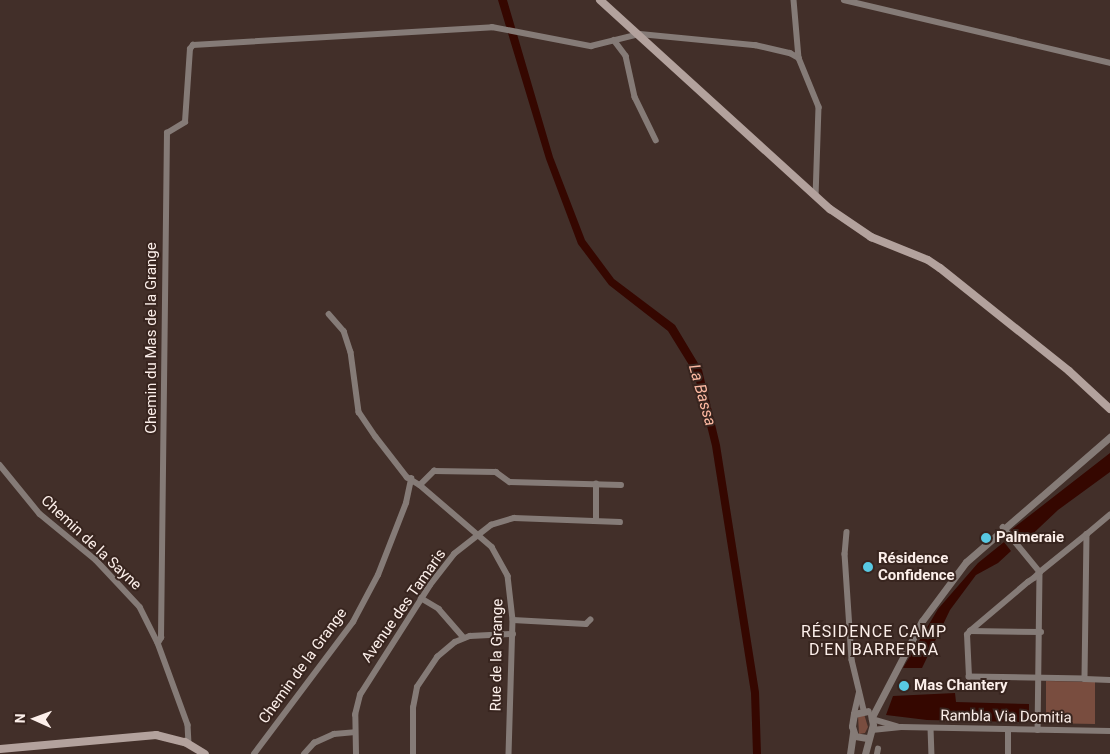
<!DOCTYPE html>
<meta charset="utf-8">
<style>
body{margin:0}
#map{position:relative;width:1110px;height:754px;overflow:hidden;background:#422f29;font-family:Roboto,sans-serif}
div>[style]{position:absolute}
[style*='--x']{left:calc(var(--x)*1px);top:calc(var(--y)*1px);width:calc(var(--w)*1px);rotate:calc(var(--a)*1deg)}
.green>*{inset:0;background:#794d3f}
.water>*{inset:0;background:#350700}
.minor>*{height:5.5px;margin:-2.75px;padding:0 2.75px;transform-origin:2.75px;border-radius:2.75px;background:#857b77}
.tertiary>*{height:7px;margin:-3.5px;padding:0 3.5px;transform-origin:3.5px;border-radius:3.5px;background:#857b77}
.secondary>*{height:8px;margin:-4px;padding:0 4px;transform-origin:4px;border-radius:4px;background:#b3a29d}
.dots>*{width:14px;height:14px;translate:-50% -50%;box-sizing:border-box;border:2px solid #38251f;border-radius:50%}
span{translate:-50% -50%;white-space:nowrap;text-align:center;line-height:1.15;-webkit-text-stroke:4px #38251f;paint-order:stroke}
.street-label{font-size:15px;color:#fcefea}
.poi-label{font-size:15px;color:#fcefea;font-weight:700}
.left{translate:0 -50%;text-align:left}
.water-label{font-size:16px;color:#fdb9a2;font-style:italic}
.neighbourhood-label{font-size:16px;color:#fcefea;letter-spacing:1px}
.north{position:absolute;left:10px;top:694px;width:50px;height:50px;-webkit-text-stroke:4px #38251f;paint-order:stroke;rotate:272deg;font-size:14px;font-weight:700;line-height:20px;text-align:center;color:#fcefea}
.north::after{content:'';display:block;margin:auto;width:18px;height:22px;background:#fcefea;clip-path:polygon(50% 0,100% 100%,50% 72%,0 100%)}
</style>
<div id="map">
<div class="green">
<i style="clip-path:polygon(1046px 681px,1095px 682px,1095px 724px,1042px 723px,1042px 717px,1046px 717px)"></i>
<i style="clip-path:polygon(864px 714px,868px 727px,865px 733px,859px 734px,858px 716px)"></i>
</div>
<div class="water">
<i style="clip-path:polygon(498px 0,507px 0,553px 157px,585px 240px,614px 279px,675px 325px,702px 370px,720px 445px,759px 692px,761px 754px,753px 754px,751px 693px,712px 446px,694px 373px,668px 331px,609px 285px,578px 244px,546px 159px)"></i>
<i style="clip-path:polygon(1110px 453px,1110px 472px,1058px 510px,1022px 544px,1011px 530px)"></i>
<i style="clip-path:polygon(1004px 542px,1011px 551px,998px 563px,976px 575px,950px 610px,922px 668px,903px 668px,938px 609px,978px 563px)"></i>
<i style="clip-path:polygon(955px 693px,956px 702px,1029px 704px,1029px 717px,1021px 722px,927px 720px,886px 715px,893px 696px)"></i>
</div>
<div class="minor">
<i style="--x:794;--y:0;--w:58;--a:85.1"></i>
<i style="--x:844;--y:0;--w:273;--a:13.3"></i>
<i style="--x:614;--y:40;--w:20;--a:53"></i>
<i style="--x:626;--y:56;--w:42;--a:77.6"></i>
<i style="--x:635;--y:97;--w:48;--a:64"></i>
<i style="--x:329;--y:314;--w:23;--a:49"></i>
<i style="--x:344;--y:331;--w:22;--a:72"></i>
<i style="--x:351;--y:352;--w:61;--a:82.4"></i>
<i style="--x:359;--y:412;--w:30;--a:56"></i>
<i style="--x:376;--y:437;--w:51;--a:52.2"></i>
<i style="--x:407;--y:477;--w:15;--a:32"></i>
<i style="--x:420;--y:485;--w:95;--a:40.7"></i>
<i style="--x:492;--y:547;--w:33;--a:61"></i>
<i style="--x:508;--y:576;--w:44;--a:83.5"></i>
<i style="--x:513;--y:620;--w:134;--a:91.7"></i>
<i style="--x:0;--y:465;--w:63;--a:50.8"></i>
<i style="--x:40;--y:514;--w:72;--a:39.4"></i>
<i style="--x:96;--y:560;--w:64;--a:46.9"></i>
<i style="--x:140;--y:607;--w:40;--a:63.4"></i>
<i style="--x:158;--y:643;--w:87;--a:69.9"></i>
<i style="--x:188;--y:725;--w:19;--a:87"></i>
<i style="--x:420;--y:485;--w:20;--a:-45"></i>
<i style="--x:434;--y:471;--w:62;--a:0.9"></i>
<i style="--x:496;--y:472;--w:17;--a:36"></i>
<i style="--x:510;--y:482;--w:111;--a:1.5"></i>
<i style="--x:596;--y:521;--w:37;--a:-90"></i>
<i style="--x:1003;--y:527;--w:58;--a:50.6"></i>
<i style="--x:1040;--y:572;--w:158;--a:90.7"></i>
<i style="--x:847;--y:532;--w:22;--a:95"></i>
<i style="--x:845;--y:554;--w:106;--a:86.2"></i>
<i style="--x:852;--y:660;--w:51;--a:76.5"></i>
<i style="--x:1087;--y:534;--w:145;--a:90.8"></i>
<i style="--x:1085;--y:679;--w:116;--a:-179"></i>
<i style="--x:969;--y:677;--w:42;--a:-92.7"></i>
<i style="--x:967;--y:635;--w:5;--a:-53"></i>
<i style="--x:970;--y:631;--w:76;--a:-40.2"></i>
<i style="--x:1028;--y:582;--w:7;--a:-34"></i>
<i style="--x:1034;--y:578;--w:8;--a:-45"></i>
<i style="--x:1040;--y:572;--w:60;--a:-39"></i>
<i style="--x:1087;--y:534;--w:30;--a:-40"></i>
<i style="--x:421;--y:598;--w:21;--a:31"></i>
<i style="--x:439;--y:609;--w:38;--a:49"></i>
<i style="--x:513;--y:620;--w:73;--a:3.1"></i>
<i style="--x:586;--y:624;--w:6;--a:-45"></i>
<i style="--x:970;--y:631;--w:71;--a:0.8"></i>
<i style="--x:158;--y:643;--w:6;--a:-59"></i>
<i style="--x:161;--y:638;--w:505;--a:-89.32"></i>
<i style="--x:167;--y:133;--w:21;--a:-31"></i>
<i style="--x:185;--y:122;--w:73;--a:-86.1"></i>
<i style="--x:190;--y:49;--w:5;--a:-53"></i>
<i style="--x:193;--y:45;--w:300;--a:-3.4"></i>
<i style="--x:492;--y:27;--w:101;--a:10.9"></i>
<i style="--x:591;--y:46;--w:50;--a:-13.8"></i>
<i style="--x:640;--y:34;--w:116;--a:5.5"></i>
<i style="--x:755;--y:45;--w:36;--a:13"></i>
<i style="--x:790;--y:53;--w:10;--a:29"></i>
<i style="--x:799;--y:58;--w:53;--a:67.8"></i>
<i style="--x:819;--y:107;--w:89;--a:91.9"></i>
<i style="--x:1085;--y:679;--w:25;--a:2"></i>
<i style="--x:854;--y:714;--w:22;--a:-77"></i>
<i style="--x:872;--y:719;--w:26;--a:16"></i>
<i style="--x:931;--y:728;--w:26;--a:88"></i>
<i style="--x:872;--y:730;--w:29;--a:-6"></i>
<i style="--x:901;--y:727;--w:209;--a:1.1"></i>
<i style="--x:254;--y:754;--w:165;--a:-53.1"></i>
<i style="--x:353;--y:622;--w:53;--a:-62"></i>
<i style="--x:378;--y:575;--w:77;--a:-68.7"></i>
<i style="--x:406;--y:503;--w:25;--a:-78"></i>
<i style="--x:304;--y:754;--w:15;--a:-48"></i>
<i style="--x:314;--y:743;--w:22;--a:-24"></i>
<i style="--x:334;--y:734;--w:21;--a:-5"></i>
<i style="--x:356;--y:754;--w:39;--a:-91"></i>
<i style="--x:355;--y:715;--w:21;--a:-76"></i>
<i style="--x:360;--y:695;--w:130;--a:-57.5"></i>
<i style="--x:430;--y:585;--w:39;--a:-52"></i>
<i style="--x:454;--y:554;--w:47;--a:-38.1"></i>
<i style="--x:491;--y:525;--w:24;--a:-17"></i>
<i style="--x:514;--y:518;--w:106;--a:2.2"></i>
<i style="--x:413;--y:754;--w:46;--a:-90"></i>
<i style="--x:413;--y:708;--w:21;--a:-79"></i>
<i style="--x:417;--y:687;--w:36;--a:-56"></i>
<i style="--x:437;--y:657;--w:23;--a:-40"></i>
<i style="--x:455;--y:642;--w:16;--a:-22"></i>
<i style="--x:470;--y:636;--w:43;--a:-2.7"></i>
<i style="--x:877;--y:754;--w:5;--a:-79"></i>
<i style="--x:1008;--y:754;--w:24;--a:-90"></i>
</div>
<div class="tertiary">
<i style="--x:872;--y:717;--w:108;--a:-62.5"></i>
<i style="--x:922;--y:621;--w:74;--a:-53.3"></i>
<i style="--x:966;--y:562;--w:191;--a:-41"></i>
<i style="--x:867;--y:738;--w:12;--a:-171"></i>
<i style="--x:855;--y:736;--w:10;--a:-107"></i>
<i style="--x:852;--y:726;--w:12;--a:-81"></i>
<i style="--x:854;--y:714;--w:14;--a:-12"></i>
<i style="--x:850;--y:754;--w:22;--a:-82"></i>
<i style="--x:865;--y:754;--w:30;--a:-75"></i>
<i style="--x:873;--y:725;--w:10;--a:-101"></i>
</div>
<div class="secondary">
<i style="--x:600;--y:0;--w:311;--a:42.3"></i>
<i style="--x:830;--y:209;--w:50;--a:34.3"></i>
<i style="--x:871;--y:237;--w:61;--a:22"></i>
<i style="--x:928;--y:260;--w:14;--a:34"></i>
<i style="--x:940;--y:268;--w:165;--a:38.6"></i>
<i style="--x:1069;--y:371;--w:56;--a:42.8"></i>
<i style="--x:0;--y:749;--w:157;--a:-5.1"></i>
<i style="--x:156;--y:735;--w:30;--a:14"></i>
<i style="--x:185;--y:742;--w:23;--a:31"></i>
</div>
<div class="dots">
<i style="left:986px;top:538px;background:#58c9e3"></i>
<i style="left:868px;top:567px;background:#58c9e3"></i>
<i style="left:904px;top:686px;background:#58c9e3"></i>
</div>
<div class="street-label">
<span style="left:152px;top:338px;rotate:-90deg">Chemin du Mas de la Grange</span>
<span style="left:91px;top:543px;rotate:43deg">Chemin de la Sayne</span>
<span style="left:404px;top:606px;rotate:-55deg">Avenue des Tamaris</span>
<span style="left:497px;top:655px;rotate:-89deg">Rue de la Grange</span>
<span style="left:303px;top:666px;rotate:-54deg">Chemin de la Grange</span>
<span style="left:1006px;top:717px;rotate:1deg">Rambla Via Domitia</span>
</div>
<div class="poi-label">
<span class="left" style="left:996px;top:538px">Palmeraie</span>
<span class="left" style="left:878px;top:567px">Résidence<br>Confidence</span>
<span class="left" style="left:914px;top:686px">Mas Chantery</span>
</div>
<div class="water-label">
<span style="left:702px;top:395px;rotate:74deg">La Bassa</span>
</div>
<div class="neighbourhood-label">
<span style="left:874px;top:641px">RÉSIDENCE CAMP<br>D'EN BARRERRA</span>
</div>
<div class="north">N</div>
</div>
